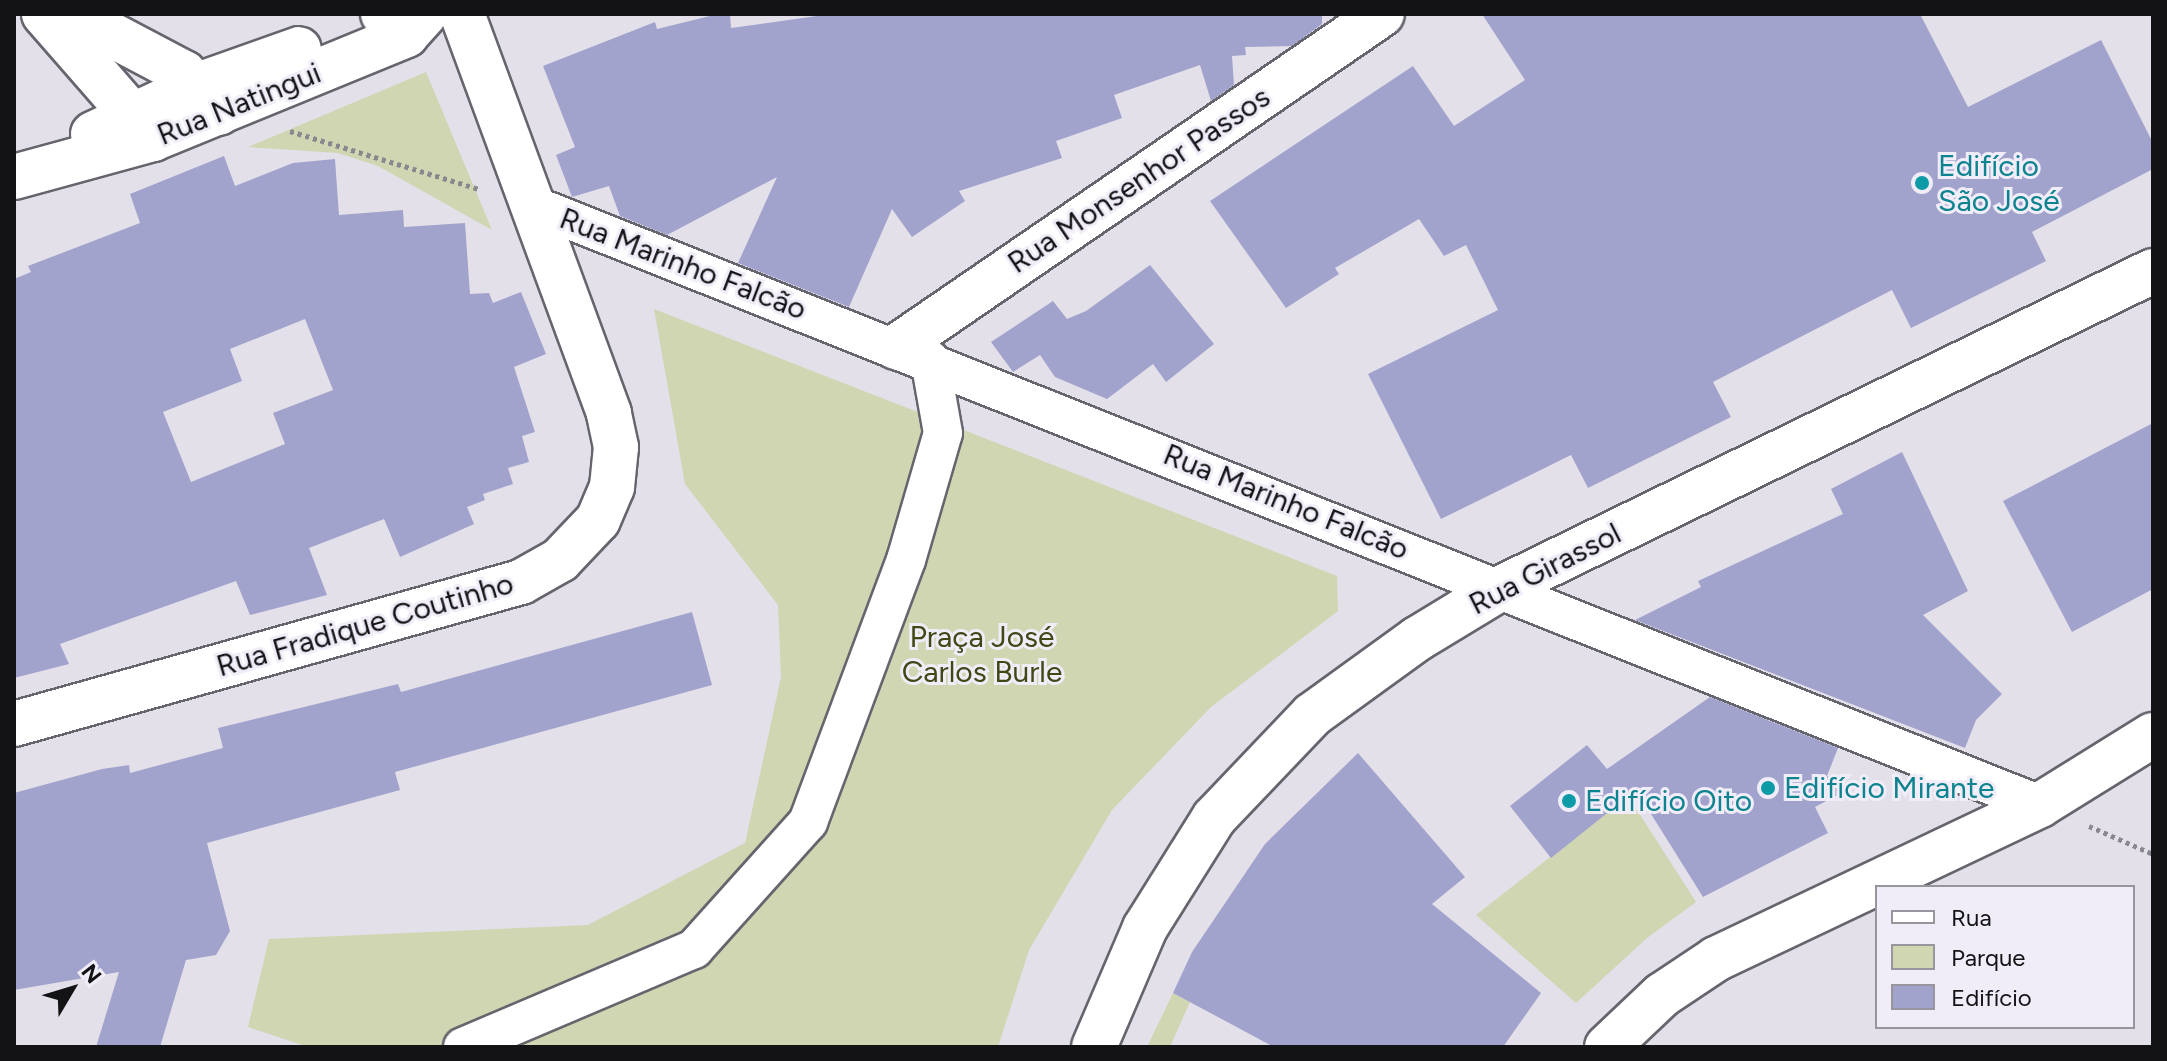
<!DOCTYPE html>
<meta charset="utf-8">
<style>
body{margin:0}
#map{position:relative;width:2167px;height:1061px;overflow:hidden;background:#e3e0ea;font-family:Figtree,sans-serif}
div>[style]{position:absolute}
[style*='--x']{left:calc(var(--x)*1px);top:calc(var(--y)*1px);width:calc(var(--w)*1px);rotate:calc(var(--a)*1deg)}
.green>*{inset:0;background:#d0d6b1}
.building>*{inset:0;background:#a2a3cd}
.path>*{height:5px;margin-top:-2.5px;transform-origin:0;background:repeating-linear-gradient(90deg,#8a888f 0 4px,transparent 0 8px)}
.roads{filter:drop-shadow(2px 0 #66646d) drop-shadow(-2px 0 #66646d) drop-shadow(0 2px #66646d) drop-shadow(0 -2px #66646d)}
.pedestrian>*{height:38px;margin:-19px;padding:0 19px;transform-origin:19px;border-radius:19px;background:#fff}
.minor>*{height:44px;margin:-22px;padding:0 22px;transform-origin:22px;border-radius:22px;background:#fff}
.tertiary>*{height:44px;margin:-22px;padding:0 22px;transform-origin:22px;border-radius:22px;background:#fff}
.dots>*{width:22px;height:22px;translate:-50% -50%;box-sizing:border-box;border:4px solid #f0edf8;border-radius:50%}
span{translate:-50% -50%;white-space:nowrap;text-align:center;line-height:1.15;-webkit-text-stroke:6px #f0edf8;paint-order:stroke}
.street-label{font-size:30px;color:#131215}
.culture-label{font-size:30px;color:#0d838f}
.left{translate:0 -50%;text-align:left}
.park-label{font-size:30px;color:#414715}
.frame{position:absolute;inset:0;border:16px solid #131215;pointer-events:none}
.legend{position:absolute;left:1875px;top:885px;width:260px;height:144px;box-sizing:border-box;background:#f0edf8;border:2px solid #98959d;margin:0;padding:10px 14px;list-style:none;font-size:24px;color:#131215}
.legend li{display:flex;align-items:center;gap:16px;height:40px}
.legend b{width:40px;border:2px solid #98959d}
.north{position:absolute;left:32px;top:949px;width:80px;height:80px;-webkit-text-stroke:6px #f0edf8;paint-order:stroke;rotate:52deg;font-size:22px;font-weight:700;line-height:32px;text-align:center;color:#131215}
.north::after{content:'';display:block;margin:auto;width:28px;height:36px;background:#131215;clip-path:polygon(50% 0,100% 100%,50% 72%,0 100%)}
</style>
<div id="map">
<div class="green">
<i style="clip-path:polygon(426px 72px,492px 230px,378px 166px,338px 153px,248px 147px)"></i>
<i style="clip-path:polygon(654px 309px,1337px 576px,1338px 611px,1211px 707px,1112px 810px,1029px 950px,998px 1047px,308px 1047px,248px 1027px,269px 939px,588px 925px,745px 843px,781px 677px,778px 605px,685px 484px)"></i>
<i style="clip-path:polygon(1628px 796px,1696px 902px,1647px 938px,1576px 1003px,1476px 915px)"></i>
<i style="clip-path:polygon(1173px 993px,1190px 1002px,1170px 1047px,1147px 1047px)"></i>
</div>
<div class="building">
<i style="clip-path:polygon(718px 14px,730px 14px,731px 28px,831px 14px,1322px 14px,1322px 24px,1292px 46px,1245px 47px,1246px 55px,1232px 56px,1234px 85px,1211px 101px,1200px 65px,1114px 95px,1122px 118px,1056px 141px,1062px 158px,959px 191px,965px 201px,912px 237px,892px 209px,849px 307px,738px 263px,777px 177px,667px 235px,620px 216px,609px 186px,572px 197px,556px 155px,575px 147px,543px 66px,655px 22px,657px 29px)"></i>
<i style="clip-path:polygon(1482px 14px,1920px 14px,1968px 107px,2101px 40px,2153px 143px,2153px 169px,2032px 232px,2046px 261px,1911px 328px,1892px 290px,1713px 382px,1731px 417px,1588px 488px,1571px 455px,1441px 519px,1368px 374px,1498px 310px,1466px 245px,1444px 256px,1419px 219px,1335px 268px,1339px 274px,1286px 308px,1210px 201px,1413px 66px,1454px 126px,1525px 80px)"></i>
<i style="clip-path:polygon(evenodd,224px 156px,235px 186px,293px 163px,335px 159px,339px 215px,403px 210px,404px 227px,465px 223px,470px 294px,489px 293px,493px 303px,521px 292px,546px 354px,514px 367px,535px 432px,522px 436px,529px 462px,508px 468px,513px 484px,483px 494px,485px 500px,467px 507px,474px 524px,400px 557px,384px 519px,309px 548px,327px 595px,250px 615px,236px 581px,60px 644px,69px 664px,14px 678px,14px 279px,31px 272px,28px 266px,140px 223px,130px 194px,224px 156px,305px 319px,333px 390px,273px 413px,285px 444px,191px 482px,163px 412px,242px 381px,230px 349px,305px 319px)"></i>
<i style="clip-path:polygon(1150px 265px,1214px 344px,1166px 382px,1153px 364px,1107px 399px,1055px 377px,1040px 355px,1013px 372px,991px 342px,1053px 301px,1067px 319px,1086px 311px)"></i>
<i style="clip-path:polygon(2153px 423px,2153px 589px,2072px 632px,2003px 501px)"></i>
<i style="clip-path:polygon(1902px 452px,1968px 591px,1923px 615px,2002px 694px,1976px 720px,1965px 748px,1635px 620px,1701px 587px,1698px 581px,1843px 514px,1831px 489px)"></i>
<i style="clip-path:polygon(692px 612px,712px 685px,395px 772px,400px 790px,207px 843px,230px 931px,216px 955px,186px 960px,160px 1047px,96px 1047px,119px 972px,14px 990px,14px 793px,102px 769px,129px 765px,130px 773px,223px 748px,218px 728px,398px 684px,401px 692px)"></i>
<i style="clip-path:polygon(1710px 697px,1838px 748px,1827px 776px,1853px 787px,1815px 807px,1828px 833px,1703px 897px,1636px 790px,1551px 858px,1510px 806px,1587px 745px,1607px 769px)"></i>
<i style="clip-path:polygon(1358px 753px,1465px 877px,1432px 904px,1541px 993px,1503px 1047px,1274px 1047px,1173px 993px,1192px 952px,1265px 844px)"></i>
</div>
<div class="path">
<i style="--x:290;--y:131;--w:198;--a:17.1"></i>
<i style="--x:2089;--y:826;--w:70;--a:23.6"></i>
</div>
<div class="roads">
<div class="pedestrian">
<i style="--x:530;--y:204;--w:1625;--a:21.7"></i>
<i style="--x:463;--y:1047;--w:251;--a:-23"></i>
<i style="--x:694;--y:949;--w:171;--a:-48.1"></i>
<i style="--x:808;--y:822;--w:280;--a:-69.5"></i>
<i style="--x:906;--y:560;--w:132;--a:-73.8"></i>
<i style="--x:943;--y:433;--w:74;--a:-100.1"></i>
</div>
<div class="minor">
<i style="--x:44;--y:14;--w:166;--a:48.9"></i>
<i style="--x:72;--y:14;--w:127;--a:27.8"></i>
<i style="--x:184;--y:73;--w:53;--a:48.8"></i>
<i style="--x:383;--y:14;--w:31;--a:42"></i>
<i style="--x:896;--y:347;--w:589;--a:-34.42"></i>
<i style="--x:14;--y:724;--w:527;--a:-15.65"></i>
<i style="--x:521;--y:582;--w:45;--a:-29.4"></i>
<i style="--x:560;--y:560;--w:55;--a:-46.5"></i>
<i style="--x:598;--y:520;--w:36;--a:-67"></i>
<i style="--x:612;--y:487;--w:40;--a:-84.3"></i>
<i style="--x:616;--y:447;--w:35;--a:-102"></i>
<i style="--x:609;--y:413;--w:425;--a:-110.2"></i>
<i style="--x:1094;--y:1047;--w:129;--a:-66.8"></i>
<i style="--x:1145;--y:928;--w:130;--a:-57.9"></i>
<i style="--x:1214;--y:818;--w:142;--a:-46.4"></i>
<i style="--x:1312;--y:715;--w:130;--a:-35.9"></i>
<i style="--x:1417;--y:639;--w:98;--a:-31.3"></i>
<i style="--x:1501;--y:588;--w:725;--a:-25.93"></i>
<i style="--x:1607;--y:1047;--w:76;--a:-43.4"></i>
<i style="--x:1662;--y:995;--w:65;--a:-33.7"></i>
<i style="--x:1716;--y:959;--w:359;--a:-25.4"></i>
<i style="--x:2040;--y:805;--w:133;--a:-31.8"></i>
</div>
<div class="tertiary">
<i style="--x:93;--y:134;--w:116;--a:-25"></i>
<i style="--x:198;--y:85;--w:107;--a:-19.6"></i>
<i style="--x:14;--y:177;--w:144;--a:-15.3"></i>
<i style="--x:153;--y:139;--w:274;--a:-22.3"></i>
<i style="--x:406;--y:35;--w:28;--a:-48"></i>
</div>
</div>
<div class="dots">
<i style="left:1922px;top:183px;background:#0f9aa8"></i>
<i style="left:1768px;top:788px;background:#0f9aa8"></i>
<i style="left:1569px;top:801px;background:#0f9aa8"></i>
</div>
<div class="street-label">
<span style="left:239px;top:104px;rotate:-22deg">Rua Natingui</span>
<span style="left:1139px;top:180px;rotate:-34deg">Rua Monsenhor Passos</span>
<span style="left:683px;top:264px;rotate:21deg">Rua Marinho Falcão</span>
<span style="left:1286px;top:502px;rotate:22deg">Rua Marinho Falcão</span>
<span style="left:1545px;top:569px;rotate:-27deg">Rua Girassol</span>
<span style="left:365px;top:625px;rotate:-16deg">Rua Fradique Coutinho</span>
</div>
<div class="culture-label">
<span class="left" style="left:1938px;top:183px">Edifício<br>São José</span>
<span class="left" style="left:1784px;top:788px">Edifício Mirante</span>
<span class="left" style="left:1585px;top:801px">Edifício Oito</span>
</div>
<div class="park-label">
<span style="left:982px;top:654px">Praça José<br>Carlos Burle</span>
</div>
<div class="frame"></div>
<ul class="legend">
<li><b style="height:10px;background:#fff"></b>Rua</li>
<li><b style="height:22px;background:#d0d6b1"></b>Parque</li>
<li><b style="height:22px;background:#a2a3cd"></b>Edifício</li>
</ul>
<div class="north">N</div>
</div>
